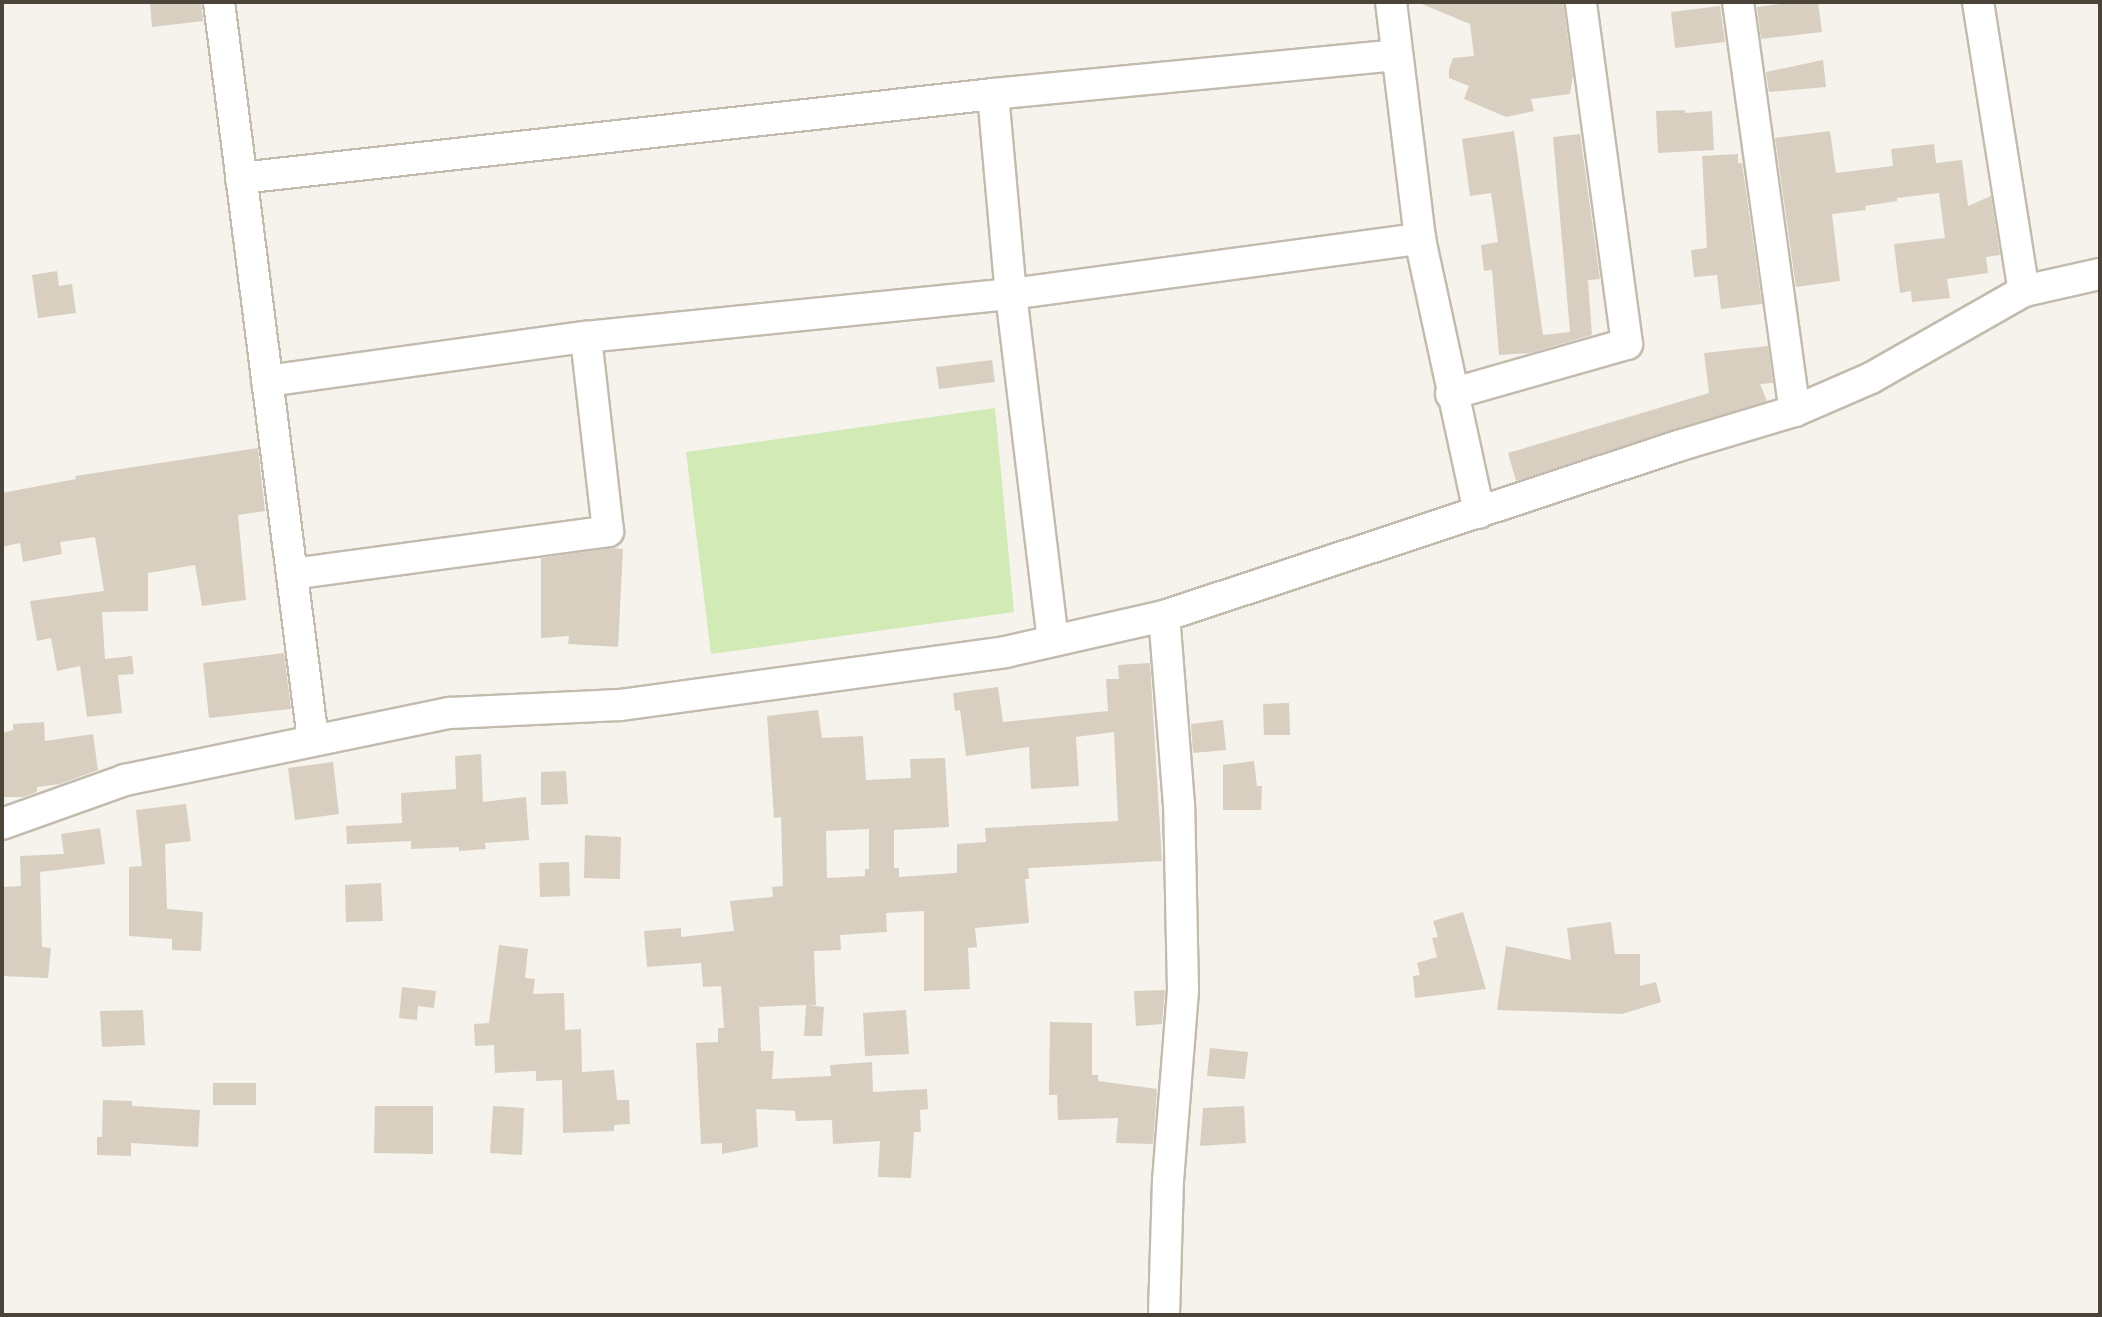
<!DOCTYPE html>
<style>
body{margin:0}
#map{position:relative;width:2102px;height:1317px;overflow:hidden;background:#f6f3ec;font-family:Quicksand,sans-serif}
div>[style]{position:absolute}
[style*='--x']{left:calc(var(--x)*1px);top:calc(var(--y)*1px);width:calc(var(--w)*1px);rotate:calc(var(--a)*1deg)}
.green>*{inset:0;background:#d2eab5}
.building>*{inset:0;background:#d8cfc1}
.roads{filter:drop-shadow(2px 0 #c2bbae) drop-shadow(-2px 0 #c2bbae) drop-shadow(0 2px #c2bbae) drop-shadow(0 -2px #c2bbae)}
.minor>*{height:30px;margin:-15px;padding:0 15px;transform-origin:15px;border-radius:15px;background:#fff}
span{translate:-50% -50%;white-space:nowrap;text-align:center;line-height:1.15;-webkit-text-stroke:8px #fff;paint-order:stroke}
.frame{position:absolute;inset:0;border:4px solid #4b4439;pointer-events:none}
</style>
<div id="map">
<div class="green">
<i style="clip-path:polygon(995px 408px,1014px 612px,711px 654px,686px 452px)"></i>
</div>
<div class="building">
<i style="clip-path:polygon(150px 2px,201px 2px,203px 21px,152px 27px)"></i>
<i style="clip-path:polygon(1417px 2px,1563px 2px,1573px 76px,1570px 94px,1531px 99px,1534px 111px,1506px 117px,1464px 99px,1469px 86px,1449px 78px,1449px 69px,1453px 58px,1474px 56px,1470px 24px)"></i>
<i style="clip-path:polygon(1796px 2px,1818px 2px,1822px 32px,1761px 39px,1757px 7px)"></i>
<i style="clip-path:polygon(1720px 6px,1725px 42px,1675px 48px,1671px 12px)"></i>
<i style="clip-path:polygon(1823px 60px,1826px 87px,1769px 92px,1766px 72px)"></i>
<i style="clip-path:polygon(1685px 110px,1685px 113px,1712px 111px,1714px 150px,1658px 153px,1656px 111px)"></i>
<i style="clip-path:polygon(1514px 131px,1543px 335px,1570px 332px,1553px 137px,1580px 134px,1600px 279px,1588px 280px,1592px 335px,1530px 353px,1499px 355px,1492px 270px,1484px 271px,1481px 245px,1498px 242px,1491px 193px,1470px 196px,1462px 139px)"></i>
<i style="clip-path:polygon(1830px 131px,1836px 173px,1893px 166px,1891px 149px,1934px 144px,1936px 163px,1962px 160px,1968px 206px,1991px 196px,2000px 255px,1986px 257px,1988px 273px,1947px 279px,1950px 298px,1912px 302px,1911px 291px,1900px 293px,1894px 244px,1945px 238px,1939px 193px,1897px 198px,1897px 201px,1865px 206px,1866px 210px,1832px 214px,1840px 281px,1796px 287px,1775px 138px)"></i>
<i style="clip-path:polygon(1738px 154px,1738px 163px,1742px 163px,1762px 304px,1721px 309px,1717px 275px,1694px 277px,1691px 250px,1707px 248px,1702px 156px)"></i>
<i style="clip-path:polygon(57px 271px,59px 286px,72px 284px,76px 313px,38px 318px,32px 275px)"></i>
<i style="clip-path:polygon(1768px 346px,1773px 383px,1760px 384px,1767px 401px,1516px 481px,1508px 453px,1709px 393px,1704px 353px)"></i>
<i style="clip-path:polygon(992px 360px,995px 382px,939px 389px,936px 367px)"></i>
<i style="clip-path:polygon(258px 448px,265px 511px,238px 515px,246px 600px,202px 606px,195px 565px,148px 573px,148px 611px,102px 612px,105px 659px,132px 656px,134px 674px,118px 675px,122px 713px,87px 717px,80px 666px,57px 671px,51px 638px,37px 641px,30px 601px,104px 591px,95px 537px,60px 542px,62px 554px,23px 562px,20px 543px,2px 547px,2px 493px,76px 479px,75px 476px)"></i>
<i style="clip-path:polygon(612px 548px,623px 549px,618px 647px,568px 644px,569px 636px,541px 638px,541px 558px)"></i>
<i style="clip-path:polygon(284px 653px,291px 709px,209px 718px,203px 663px)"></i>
<i style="clip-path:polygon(evenodd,1150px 663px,1162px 861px,1028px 868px,1029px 879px,1025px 879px,1029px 923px,975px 928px,977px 947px,968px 948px,970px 989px,924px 991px,924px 911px,886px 913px,887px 932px,840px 935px,841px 950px,814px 951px,816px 1005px,809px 1005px,824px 1007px,822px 1036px,804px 1036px,806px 1005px,759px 1007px,761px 1051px,774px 1051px,772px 1079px,831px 1076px,830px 1065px,872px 1062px,873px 1092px,927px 1089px,928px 1109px,920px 1110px,921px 1132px,914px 1132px,911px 1178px,878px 1177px,880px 1141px,833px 1144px,832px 1120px,796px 1121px,795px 1111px,756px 1109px,758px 1147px,722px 1154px,722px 1143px,701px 1144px,696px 1043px,718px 1042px,718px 1028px,724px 1028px,721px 986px,703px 987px,701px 963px,647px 967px,644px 931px,681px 928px,681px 937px,734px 931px,730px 901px,773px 897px,772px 887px,783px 886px,781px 817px,774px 818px,767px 716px,818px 710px,822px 738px,863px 736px,866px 780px,911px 778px,910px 759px,945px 758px,949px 827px,894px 830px,894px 868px,899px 868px,899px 877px,957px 873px,957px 844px,986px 842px,985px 828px,1118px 821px,1114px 732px,1076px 737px,1079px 786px,1031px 789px,1029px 747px,966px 756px,960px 710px,955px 711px,953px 693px,998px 687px,1003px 722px,1108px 711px,1106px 679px,1119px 679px,1118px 665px,1150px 663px,869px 829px,869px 869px,865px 869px,865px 876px,827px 878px,826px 831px,869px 829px)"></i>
<i style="clip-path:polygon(1289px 703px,1290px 735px,1264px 735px,1263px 704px)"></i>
<i style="clip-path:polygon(1223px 720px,1226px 750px,1193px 753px,1191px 724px)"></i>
<i style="clip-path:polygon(44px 722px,45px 741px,93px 734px,98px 770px,60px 784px,37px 787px,37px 792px,23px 797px,2px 797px,2px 733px,13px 730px,13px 724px)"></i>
<i style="clip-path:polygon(481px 754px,483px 802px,526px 797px,529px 840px,485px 843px,486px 849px,459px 851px,459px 847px,411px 849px,411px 841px,347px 844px,346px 826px,402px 823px,401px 793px,456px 789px,455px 756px)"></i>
<i style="clip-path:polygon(1254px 761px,1257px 786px,1262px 786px,1261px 810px,1223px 810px,1223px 765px)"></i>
<i style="clip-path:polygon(333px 762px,339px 814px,295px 820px,288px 768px)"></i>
<i style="clip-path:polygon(566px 771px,568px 804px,541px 805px,541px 772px)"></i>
<i style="clip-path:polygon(186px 804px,191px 841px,165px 844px,167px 909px,203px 912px,201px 951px,172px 950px,172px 939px,129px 936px,129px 867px,142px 866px,136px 810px)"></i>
<i style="clip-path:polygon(100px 828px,105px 864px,40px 872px,42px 947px,51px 948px,48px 978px,2px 976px,2px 887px,21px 886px,20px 856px,64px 854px,61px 834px)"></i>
<i style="clip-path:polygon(585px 835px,621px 837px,620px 879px,584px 878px)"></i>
<i style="clip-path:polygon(569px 862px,570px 896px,540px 897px,539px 863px)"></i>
<i style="clip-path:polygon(381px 883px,383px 921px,346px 922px,345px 885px)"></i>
<i style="clip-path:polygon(1463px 912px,1486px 989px,1415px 998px,1413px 976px,1420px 975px,1417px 963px,1437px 957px,1432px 938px,1438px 937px,1433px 921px)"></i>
<i style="clip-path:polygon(1611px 922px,1615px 954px,1640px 954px,1640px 986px,1656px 982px,1661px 1002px,1622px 1014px,1497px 1010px,1506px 946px,1571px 960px,1567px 928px)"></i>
<i style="clip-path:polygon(499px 945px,528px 949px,525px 978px,535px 979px,533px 994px,564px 993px,565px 1030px,581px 1029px,582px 1072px,614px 1070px,617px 1100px,629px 1100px,630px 1124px,614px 1125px,614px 1131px,563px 1133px,562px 1080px,536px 1081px,536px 1071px,495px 1073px,494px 1045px,475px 1046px,474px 1024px,489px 1023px)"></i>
<i style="clip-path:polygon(402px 987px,436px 991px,434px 1008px,418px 1006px,417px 1020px,399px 1018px)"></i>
<i style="clip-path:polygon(1165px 990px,1162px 1024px,1136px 1026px,1134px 991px)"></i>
<i style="clip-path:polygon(143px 1010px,145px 1045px,102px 1047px,100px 1011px)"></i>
<i style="clip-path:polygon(906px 1010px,909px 1054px,865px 1056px,863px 1013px)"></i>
<i style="clip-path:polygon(1050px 1022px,1092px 1023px,1092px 1075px,1098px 1075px,1098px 1081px,1157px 1089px,1153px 1144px,1116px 1143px,1118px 1118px,1058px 1120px,1057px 1095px,1049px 1095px)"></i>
<i style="clip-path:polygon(1210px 1048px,1248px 1052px,1245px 1079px,1207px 1076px)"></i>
<i style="clip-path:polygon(213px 1083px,256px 1083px,256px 1105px,213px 1105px)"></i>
<i style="clip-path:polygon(103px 1100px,132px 1101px,132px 1106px,200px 1110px,198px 1147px,131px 1143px,131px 1156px,97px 1155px,97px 1137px,102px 1137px)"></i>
<i style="clip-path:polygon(375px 1106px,433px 1106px,433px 1154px,374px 1153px)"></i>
<i style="clip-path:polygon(493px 1106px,524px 1108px,522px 1155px,490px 1153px)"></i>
<i style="clip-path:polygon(1244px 1106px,1246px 1143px,1200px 1146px,1203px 1108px)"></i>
</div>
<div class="roads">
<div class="minor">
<i style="--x:219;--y:2;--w:744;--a:82.74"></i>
<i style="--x:1391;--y:2;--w:239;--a:83"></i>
<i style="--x:1420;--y:239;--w:280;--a:77.8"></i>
<i style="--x:1738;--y:2;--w:413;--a:82.1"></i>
<i style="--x:1978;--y:2;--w:293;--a:81"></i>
<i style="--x:993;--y:94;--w:201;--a:84.9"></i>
<i style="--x:1011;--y:294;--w:348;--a:83.1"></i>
<i style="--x:241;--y:178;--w:757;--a:-6.37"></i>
<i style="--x:993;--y:94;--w:406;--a:-5.5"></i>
<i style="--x:267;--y:381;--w:322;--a:-7.9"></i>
<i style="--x:586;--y:337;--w:427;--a:-5.8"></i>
<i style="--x:1011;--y:294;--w:413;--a:-7.7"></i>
<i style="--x:1451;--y:394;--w:183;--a:-15.9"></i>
<i style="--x:1627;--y:344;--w:345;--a:-97.7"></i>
<i style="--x:292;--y:574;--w:319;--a:-7.7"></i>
<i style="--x:608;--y:531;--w:195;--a:-96.5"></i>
<i style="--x:2;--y:824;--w:131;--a:-19.7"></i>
<i style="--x:125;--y:780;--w:331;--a:-11.7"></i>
<i style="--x:449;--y:713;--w:171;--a:-2.7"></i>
<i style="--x:620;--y:705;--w:389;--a:-7.8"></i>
<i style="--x:1005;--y:652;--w:163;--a:-12.8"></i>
<i style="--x:1164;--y:616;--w:541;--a:-18.3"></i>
<i style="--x:1678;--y:446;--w:122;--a:-16.7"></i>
<i style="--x:1795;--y:411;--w:83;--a:-23.5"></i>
<i style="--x:1871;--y:378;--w:176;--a:-29.6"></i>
<i style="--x:2024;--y:291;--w:78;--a:-12.6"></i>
<i style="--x:1164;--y:1315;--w:134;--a:-88.3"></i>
<i style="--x:1168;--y:1181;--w:192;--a:-85.5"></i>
<i style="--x:1183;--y:990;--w:185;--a:-91.2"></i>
<i style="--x:1179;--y:805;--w:190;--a:-94.5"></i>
</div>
</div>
<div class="frame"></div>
</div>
